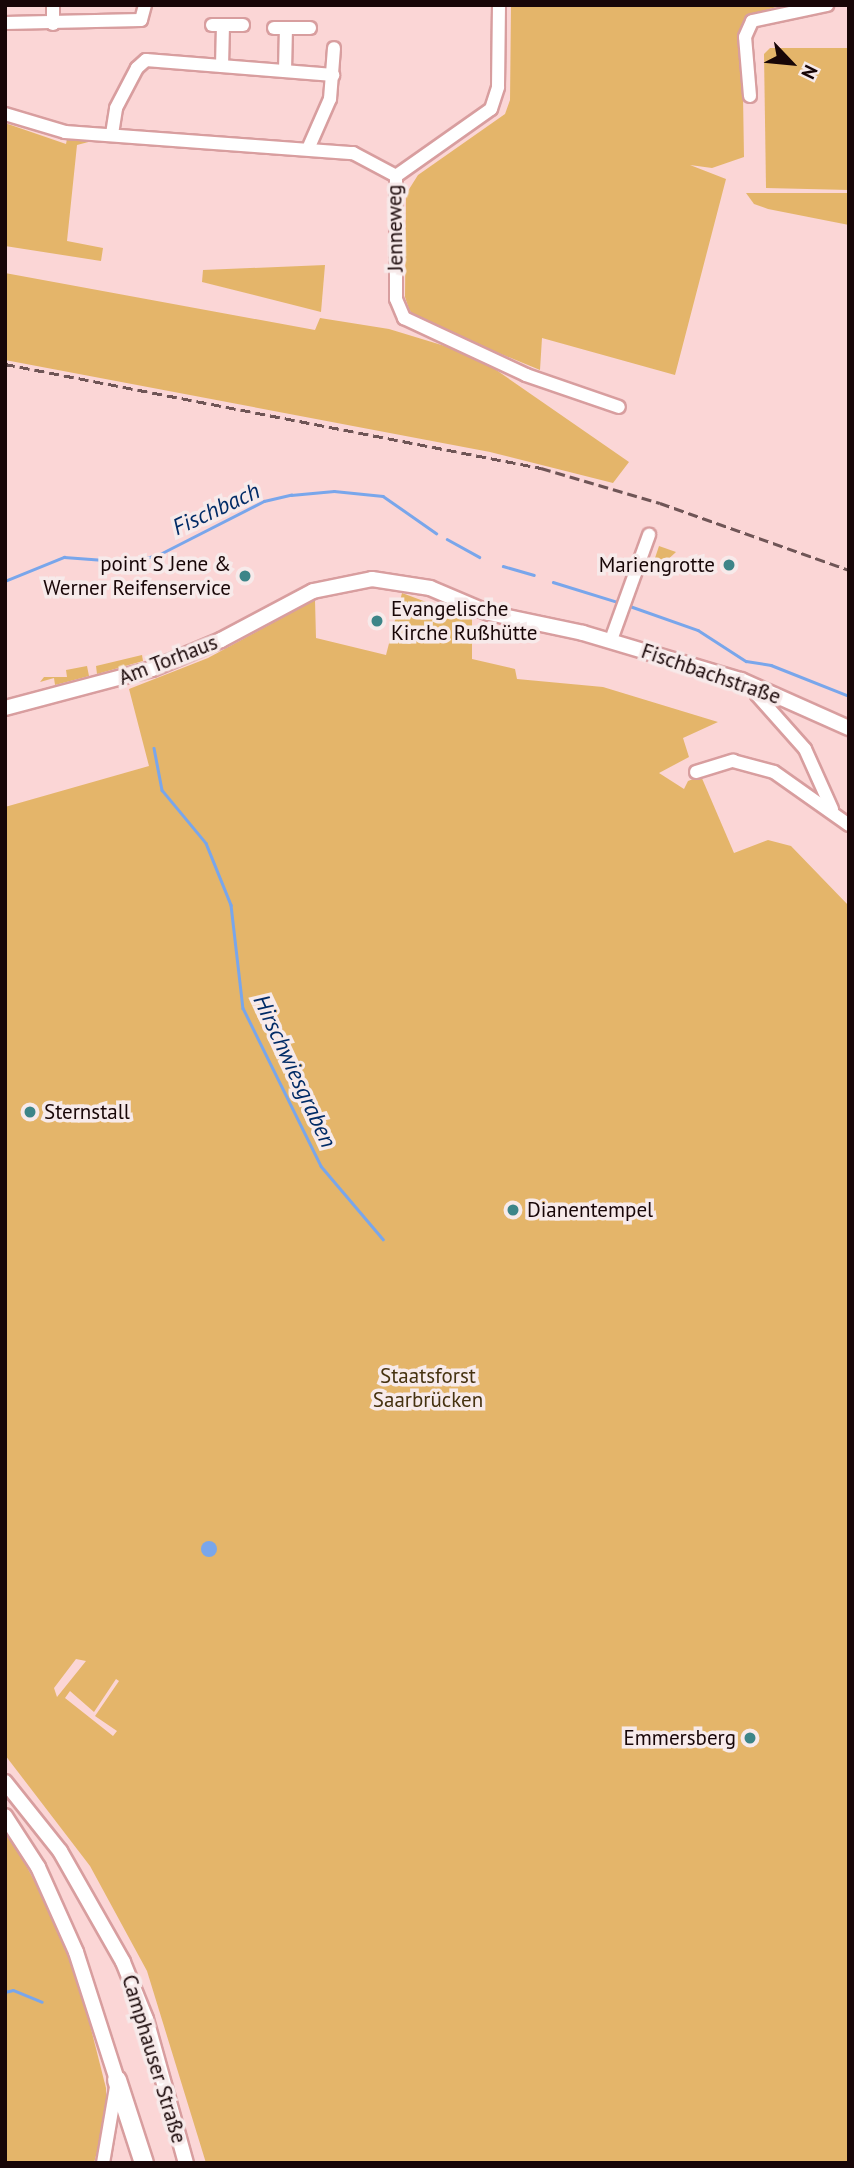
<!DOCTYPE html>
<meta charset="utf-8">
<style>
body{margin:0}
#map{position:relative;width:854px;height:2168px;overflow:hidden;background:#fbd6d6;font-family:"PT Sans",sans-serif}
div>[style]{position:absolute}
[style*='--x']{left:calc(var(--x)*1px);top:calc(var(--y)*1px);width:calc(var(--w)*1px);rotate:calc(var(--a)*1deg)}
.green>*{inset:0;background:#e4b56a}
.water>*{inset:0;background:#79a6eb}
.round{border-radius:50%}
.stream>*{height:2.5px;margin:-1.25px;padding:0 1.25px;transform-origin:1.25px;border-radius:1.25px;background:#79a6eb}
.roads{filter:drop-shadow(2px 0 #d89e9f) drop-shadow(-2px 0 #d89e9f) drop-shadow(0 2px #d89e9f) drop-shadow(0 -2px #d89e9f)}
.minor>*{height:12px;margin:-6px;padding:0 6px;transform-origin:6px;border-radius:6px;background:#fff}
.major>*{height:14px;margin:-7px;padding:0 7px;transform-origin:7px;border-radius:7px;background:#fff}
.highway>*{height:18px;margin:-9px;padding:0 9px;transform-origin:9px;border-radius:9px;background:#fff}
.rail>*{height:2.5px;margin-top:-1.25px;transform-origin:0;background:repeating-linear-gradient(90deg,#6f5556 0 10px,transparent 0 15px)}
.dots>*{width:19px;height:19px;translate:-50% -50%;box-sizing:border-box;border:4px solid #f7eaea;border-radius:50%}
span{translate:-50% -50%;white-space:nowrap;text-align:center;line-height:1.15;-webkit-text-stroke:7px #f7eaea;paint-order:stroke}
.street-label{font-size:21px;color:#180607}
.poi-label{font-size:21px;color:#180607}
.right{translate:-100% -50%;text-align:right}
.left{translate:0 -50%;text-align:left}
.park-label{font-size:21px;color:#463210}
.water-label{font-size:23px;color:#012b66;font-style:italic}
.frame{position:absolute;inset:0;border:7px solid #180607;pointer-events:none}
.north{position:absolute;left:756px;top:28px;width:70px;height:70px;-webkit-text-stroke:5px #f7eaea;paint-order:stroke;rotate:116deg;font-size:19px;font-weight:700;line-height:28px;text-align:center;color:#180607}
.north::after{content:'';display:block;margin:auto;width:24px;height:32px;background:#180607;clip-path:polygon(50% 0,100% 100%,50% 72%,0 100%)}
</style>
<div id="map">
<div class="green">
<i style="clip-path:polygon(511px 5px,783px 5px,746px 16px,742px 33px,744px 157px,712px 168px,690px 165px,726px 179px,675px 375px,542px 338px,540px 370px,416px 319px,409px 309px,405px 297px,406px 194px,418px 175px,505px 114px,510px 100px)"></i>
<i style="clip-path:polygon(770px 48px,849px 48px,849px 190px,766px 188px,764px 54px)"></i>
<i style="clip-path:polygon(5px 123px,66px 144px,67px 139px,96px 140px,77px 145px,67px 241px,103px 248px,101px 261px,5px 246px)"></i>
<i style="clip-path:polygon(746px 193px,849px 193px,849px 225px,768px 209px,754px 204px)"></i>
<i style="clip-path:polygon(325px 265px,321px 312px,202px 282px,203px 270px)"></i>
<i style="clip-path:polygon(5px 273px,315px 330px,320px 318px,389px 329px,458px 350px,489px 365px,629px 462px,613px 483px,490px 452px,5px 360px)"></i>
<i style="clip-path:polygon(659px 546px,676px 552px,664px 563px,654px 561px)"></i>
<i style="clip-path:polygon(evenodd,402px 593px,472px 619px,472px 659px,515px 669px,517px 679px,603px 687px,718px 722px,683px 738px,689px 757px,659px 773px,684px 789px,688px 781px,701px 776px,734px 853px,768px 840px,791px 846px,849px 906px,849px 2163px,206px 2163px,147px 1971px,90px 1866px,5px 1755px,5px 807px,149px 766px,129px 689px,208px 658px,315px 600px,316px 638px,386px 655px,402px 593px,76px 1659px,86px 1661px,57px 1697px,54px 1688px,76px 1659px,402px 593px,116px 1679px,119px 1681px,95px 1716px,117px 1731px,113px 1736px,65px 1698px,70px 1691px,94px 1712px,116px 1679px)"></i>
<i style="clip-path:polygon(142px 655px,143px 661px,97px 674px,96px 666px)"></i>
<i style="clip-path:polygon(87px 666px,89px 676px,55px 685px,54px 678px,40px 682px,44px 677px,67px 677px,66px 670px)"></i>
<i style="clip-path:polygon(5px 1825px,59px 1928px,88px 2017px,106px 2088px,106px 2119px,94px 2163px,5px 2163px)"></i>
</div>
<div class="water">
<i class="round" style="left:201px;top:1541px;width:16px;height:16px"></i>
</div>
<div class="stream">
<i style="--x:447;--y:539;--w:37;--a:29"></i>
<i style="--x:503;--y:566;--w:32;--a:16"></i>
<i style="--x:5;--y:581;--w:64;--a:-22.1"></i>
<i style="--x:64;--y:557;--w:67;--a:4.3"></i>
<i style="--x:131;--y:562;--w:28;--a:-15"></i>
<i style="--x:158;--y:555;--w:119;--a:-27"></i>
<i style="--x:264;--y:501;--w:28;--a:-13"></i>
<i style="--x:291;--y:495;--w:43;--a:-5.3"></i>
<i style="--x:334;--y:491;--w:49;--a:5.8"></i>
<i style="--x:383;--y:496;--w:65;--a:34.9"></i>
<i style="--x:553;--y:582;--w:71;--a:17.2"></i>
<i style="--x:627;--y:605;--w:75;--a:19.4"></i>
<i style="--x:698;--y:630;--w:57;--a:32.9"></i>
<i style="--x:746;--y:661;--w:25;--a:9"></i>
<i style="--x:771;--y:665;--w:84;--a:21.7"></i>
<i style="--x:154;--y:748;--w:43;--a:79.2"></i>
<i style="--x:162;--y:790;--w:69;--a:50.3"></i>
<i style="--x:206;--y:843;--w:67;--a:68"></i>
<i style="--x:231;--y:905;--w:104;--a:83.4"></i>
<i style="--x:243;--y:1008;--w:176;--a:63.7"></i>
<i style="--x:321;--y:1166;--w:96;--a:49.7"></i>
<i style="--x:5;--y:1992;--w:8;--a:-14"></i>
<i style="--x:13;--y:1990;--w:31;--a:22"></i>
</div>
<div class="roads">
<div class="minor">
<i style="--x:5;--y:23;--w:136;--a:-1.3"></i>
<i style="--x:141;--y:20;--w:16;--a:-75"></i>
<i style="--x:53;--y:24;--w:19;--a:-90"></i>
<i style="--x:212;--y:25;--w:31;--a:0"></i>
<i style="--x:274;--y:28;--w:36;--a:0"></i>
<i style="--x:222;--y:66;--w:41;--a:-88.6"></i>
<i style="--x:285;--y:71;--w:43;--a:-88.7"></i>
<i style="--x:750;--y:96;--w:59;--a:-94.8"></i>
<i style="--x:745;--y:37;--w:17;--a:-66"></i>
<i style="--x:752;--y:21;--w:77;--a:-12"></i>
<i style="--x:5;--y:114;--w:63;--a:16.7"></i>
<i style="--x:65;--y:132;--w:289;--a:4.2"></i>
<i style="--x:353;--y:153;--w:49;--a:28.1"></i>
<i style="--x:112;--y:134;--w:26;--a:-81"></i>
<i style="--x:116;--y:108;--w:45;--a:-62.3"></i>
<i style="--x:137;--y:68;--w:12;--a:-42"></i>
<i style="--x:146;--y:60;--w:188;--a:4.6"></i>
<i style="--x:308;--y:149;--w:55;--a:-66.3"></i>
<i style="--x:330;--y:99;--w:51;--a:-85.5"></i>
<i style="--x:396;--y:176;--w:123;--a:90"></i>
<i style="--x:396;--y:299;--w:21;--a:67"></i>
<i style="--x:404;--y:318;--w:135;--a:25"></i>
<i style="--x:526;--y:375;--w:98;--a:19"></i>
<i style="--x:396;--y:176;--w:116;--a:-35.2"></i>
<i style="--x:491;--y:109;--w:23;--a:-72"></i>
<i style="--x:498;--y:87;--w:82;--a:-89.3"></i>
<i style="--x:611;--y:640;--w:112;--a:-70.1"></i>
<i style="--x:756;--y:686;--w:9;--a:84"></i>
<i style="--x:757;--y:695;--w:72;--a:48.4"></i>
<i style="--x:805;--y:749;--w:66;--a:65.8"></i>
<i style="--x:696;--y:772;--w:39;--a:-17"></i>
<i style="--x:733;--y:761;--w:42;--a:15"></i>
<i style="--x:774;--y:772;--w:92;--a:35.2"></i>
<i style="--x:103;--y:2163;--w:77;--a:-80.3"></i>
</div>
<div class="major">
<i style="--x:5;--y:708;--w:152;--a:-14.9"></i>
<i style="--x:152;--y:669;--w:75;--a:-22.8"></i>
<i style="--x:221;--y:640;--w:104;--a:-28"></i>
<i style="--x:313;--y:591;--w:60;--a:-11.5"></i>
<i style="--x:372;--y:579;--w:59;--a:8.8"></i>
<i style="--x:430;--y:588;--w:64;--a:23"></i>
<i style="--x:489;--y:613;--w:96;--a:12"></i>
<i style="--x:583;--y:633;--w:165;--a:16.6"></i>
<i style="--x:741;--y:680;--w:118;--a:24"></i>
<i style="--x:5;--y:1782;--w:88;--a:51.4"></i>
<i style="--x:60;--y:1851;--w:128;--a:60.4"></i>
<i style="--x:123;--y:1962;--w:61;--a:68"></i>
<i style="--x:146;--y:2019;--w:149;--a:74.5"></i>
<i style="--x:5;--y:1816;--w:61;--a:57.1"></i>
<i style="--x:38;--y:1867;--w:93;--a:65.9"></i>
<i style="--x:76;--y:1952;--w:134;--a:72.2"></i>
</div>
<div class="highway">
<i style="--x:117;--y:2080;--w:87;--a:72"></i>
</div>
</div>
<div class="rail">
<i style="--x:5;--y:364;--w:546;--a:10.98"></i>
<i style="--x:541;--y:468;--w:124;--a:16.4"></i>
<i style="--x:660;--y:503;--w:201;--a:19.5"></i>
</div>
<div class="dots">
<i style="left:729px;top:565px;background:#3d8588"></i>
<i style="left:245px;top:576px;background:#3d8588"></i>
<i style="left:377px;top:621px;background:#3d8588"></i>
<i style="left:30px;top:1112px;background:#3d8588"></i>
<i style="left:513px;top:1210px;background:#3d8588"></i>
<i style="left:750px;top:1738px;background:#3d8588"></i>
</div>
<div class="street-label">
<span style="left:395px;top:228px;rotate:-91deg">Jenneweg</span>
<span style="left:168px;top:660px;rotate:-21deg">Am Torhaus</span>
<span style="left:711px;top:674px;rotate:19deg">Fischbachstraße</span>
<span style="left:154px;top:2059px;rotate:73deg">Camphauser Straße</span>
</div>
<div class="poi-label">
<span class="right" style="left:231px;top:576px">point S Jene &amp;<br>Werner Reifenservice</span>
<span class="right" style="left:715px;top:565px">Mariengrotte</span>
<span class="left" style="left:391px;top:621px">Evangelische<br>Kirche Rußhütte</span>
<span class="left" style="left:44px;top:1112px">Sternstall</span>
<span class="left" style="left:527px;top:1210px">Dianentempel</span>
<span class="right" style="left:736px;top:1738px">Emmersberg</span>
</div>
<div class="park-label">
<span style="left:428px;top:1388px">Staatsforst<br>Saarbrücken</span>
</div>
<div class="water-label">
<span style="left:216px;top:509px;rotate:-25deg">Fischbach</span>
<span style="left:295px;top:1071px;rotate:65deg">Hirschwiesgraben</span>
</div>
<div class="frame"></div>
<div class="north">N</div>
</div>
